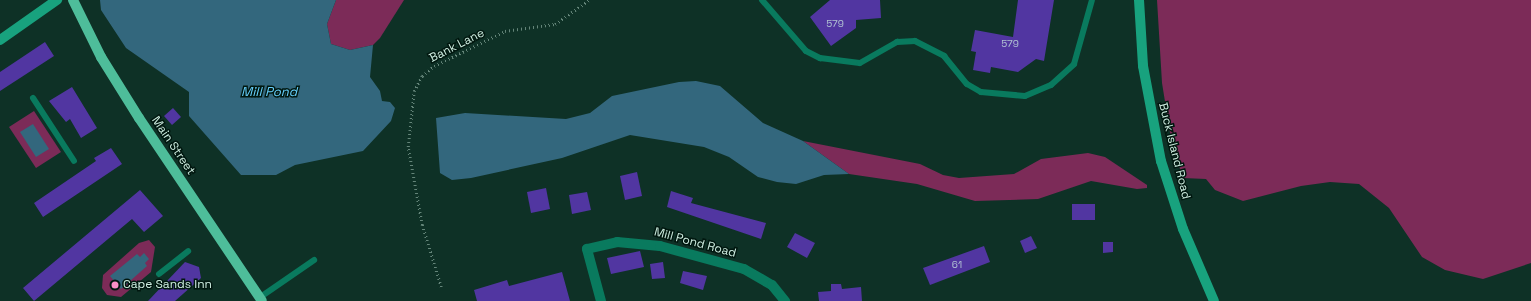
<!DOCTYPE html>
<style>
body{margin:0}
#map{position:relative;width:1531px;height:301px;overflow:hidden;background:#0e3126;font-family:"Space Grotesk",sans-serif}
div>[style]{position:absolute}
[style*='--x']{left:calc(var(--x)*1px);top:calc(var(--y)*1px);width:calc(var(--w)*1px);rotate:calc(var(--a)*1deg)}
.green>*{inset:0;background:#7c2b58}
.water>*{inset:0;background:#33677d}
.building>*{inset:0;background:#5136a1}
.path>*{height:2.5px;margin-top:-1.25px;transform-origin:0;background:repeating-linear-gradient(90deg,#648579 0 1px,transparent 0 4px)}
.lane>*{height:6px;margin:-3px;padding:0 3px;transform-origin:3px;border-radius:3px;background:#097a5e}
.street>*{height:10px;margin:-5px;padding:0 5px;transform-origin:5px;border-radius:5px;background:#097a5e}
.secondary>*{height:10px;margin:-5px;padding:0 5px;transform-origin:5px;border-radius:5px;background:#18a27e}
.primary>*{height:10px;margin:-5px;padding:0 5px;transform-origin:5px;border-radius:5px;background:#4ebd9a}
.dots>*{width:11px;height:11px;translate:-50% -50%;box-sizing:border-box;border:2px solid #00170f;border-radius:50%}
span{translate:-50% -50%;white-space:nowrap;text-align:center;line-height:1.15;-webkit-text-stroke:3px #00170f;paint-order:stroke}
.number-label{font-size:10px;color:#b0c1d2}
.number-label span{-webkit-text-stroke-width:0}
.street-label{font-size:12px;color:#cfefe2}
.poi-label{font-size:12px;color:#cfefe2}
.left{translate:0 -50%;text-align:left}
.water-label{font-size:13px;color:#66d0fd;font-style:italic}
</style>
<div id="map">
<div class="green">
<i style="clip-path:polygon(336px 0,404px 0,380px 38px,373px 45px,350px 50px,331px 44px,327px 24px)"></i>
<i style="clip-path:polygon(1157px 0,1531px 0,1531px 263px,1483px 279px,1445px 270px,1422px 257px,1389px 208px,1359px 184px,1330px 182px,1301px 186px,1243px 201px,1215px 190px,1206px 179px,1183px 178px,1172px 145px,1162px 83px)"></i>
<i style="clip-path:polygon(34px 111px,61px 152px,36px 168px,9px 127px)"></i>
<i style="clip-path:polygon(803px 141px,920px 164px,943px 175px,959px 178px,1014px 174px,1041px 159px,1088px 153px,1105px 157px,1147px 185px,1147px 188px,1137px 189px,1091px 181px,1038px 199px,975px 201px,917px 184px,849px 174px)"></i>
<i style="clip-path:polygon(149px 240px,155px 247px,151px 272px,121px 297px,107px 295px,102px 288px,103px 275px,139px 243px)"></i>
</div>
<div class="water">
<i style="clip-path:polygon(100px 0,336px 0,327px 24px,331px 44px,350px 50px,373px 45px,370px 77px,380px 91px,382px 101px,390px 102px,395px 108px,391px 121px,363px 151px,295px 165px,276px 175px,241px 175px,189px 116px,189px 92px,126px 48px,101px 10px)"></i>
<i style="clip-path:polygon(679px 82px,696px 81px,720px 86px,763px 123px,803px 141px,849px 174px,824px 175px,796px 184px,777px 182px,758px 177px,729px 157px,704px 147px,630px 135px,562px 158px,471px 178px,452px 180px,440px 173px,436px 118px,465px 113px,566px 119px,590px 113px,612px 96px)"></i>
<i style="clip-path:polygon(33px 124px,49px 149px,36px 157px,20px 132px)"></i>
<i style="clip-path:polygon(144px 253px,149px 259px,145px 263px,147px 266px,121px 289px,110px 276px,137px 254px,140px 257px)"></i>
</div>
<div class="building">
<i style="clip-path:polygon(830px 0,880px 0,881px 18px,856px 20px,856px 28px,831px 46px,810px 17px)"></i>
<i style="clip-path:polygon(1018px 0,1054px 0,1044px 61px,1036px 59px,1018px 72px,991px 67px,990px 73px,973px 70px,976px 52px,971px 51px,975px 30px,1013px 37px)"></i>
<i style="clip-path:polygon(45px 42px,54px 56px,0 91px,0 72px)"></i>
<i style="clip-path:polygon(72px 87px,97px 128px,81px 138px,70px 119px,66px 122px,49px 101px)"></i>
<i style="clip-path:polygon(173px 108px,181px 117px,172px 125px,164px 116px)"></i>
<i style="clip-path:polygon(111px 148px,122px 164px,43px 217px,34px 203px,96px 161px,94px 158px)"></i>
<i style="clip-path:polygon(637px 172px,642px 196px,625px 200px,620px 176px)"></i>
<i style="clip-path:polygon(546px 188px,550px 209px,531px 213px,527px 192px)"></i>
<i style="clip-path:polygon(140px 190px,163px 216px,144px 232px,132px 219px,34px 301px,23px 288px)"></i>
<i style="clip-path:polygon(671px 191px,693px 198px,691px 203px,766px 223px,761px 239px,667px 207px)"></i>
<i style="clip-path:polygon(587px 192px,591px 210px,572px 214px,569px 195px)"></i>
<i style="clip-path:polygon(1072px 204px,1095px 204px,1095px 220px,1072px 220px)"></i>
<i style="clip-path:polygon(795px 233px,815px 243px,807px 258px,787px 247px)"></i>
<i style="clip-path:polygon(1031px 236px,1037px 248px,1025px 253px,1020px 241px)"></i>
<i style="clip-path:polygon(1103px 242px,1113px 242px,1113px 252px,1103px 253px)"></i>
<i style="clip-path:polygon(984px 246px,990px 262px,930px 285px,923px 268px)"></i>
<i style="clip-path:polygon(640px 251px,644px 267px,611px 274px,607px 258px)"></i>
<i style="clip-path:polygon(185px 262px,199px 267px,201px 278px,175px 301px,148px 301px)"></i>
<i style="clip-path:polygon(663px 262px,665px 278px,652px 279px,650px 264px)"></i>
<i style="clip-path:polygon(683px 271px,707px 276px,703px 290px,680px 283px)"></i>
<i style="clip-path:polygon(562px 272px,570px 301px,477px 301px,474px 290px,507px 280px,509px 286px)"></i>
<i style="clip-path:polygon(831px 284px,841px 284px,842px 289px,861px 287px,862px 301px,819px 301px,818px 292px,831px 291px)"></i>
</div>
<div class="path">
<i style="--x:441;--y:287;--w:65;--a:-107"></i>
<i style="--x:422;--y:225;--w:79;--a:-100.2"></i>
<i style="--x:408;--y:147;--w:56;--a:-83.9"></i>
<i style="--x:414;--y:91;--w:17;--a:-62"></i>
<i style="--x:422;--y:76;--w:16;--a:-40"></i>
<i style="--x:434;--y:66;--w:79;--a:-26.2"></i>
<i style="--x:505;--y:31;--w:50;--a:-8"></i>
<i style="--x:555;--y:24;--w:42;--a:-35.2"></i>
</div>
<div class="lane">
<i style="--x:762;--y:0;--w:67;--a:49.2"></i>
<i style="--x:806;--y:51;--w:16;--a:27"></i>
<i style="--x:820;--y:58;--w:40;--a:7.1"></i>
<i style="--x:860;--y:63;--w:43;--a:-29.6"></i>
<i style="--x:897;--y:42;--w:18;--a:-3"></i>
<i style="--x:915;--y:41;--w:33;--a:27"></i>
<i style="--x:944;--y:56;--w:36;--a:51"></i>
<i style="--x:967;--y:84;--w:16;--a:30"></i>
<i style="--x:981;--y:92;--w:44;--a:5.2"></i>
<i style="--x:1025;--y:96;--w:28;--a:-23"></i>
<i style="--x:1051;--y:85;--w:31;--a:-42"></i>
<i style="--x:1074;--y:64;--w:66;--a:-74.3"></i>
<i style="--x:33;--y:98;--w:75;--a:56.9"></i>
<i style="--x:159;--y:274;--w:37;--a:-38"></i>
<i style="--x:259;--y:298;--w:67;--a:-34.6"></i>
</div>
<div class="street">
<i style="--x:601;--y:301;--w:54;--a:-105.1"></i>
<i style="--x:587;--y:249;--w:31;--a:-13"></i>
<i style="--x:617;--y:242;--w:43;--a:5.3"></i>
<i style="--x:660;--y:246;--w:87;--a:15.3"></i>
<i style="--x:744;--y:269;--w:32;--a:30"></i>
<i style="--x:772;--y:285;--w:21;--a:51"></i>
</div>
<div class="secondary">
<i style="--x:1139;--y:0;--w:66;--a:86.5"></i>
<i style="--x:1143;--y:66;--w:97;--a:79.3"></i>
<i style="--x:1161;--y:161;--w:71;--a:72.1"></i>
<i style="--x:1183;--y:229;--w:78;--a:66.7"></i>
<i style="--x:0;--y:40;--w:70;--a:-35.1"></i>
</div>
<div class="primary">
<i style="--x:73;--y:0;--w:64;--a:63.8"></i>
<i style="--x:101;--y:57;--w:72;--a:58.1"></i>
<i style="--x:139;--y:118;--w:220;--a:56.1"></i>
</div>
<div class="dots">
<i style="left:115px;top:285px;background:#fb8fc6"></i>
</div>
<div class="number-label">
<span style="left:835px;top:24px">579</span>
<span style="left:1010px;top:44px">579</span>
<span style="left:957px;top:265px">61</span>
</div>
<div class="street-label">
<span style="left:457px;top:46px;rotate:-27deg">Bank Lane</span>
<span style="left:173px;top:146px;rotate:56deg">Main Street</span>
<span style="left:1174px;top:151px;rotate:76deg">Buck Island Road</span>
<span style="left:695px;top:243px;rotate:15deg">Mill Pond Road</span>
</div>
<div class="poi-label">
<span class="left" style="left:123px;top:285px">Cape Sands Inn</span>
</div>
<div class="water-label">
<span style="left:269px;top:92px">Mill Pond</span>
</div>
</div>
